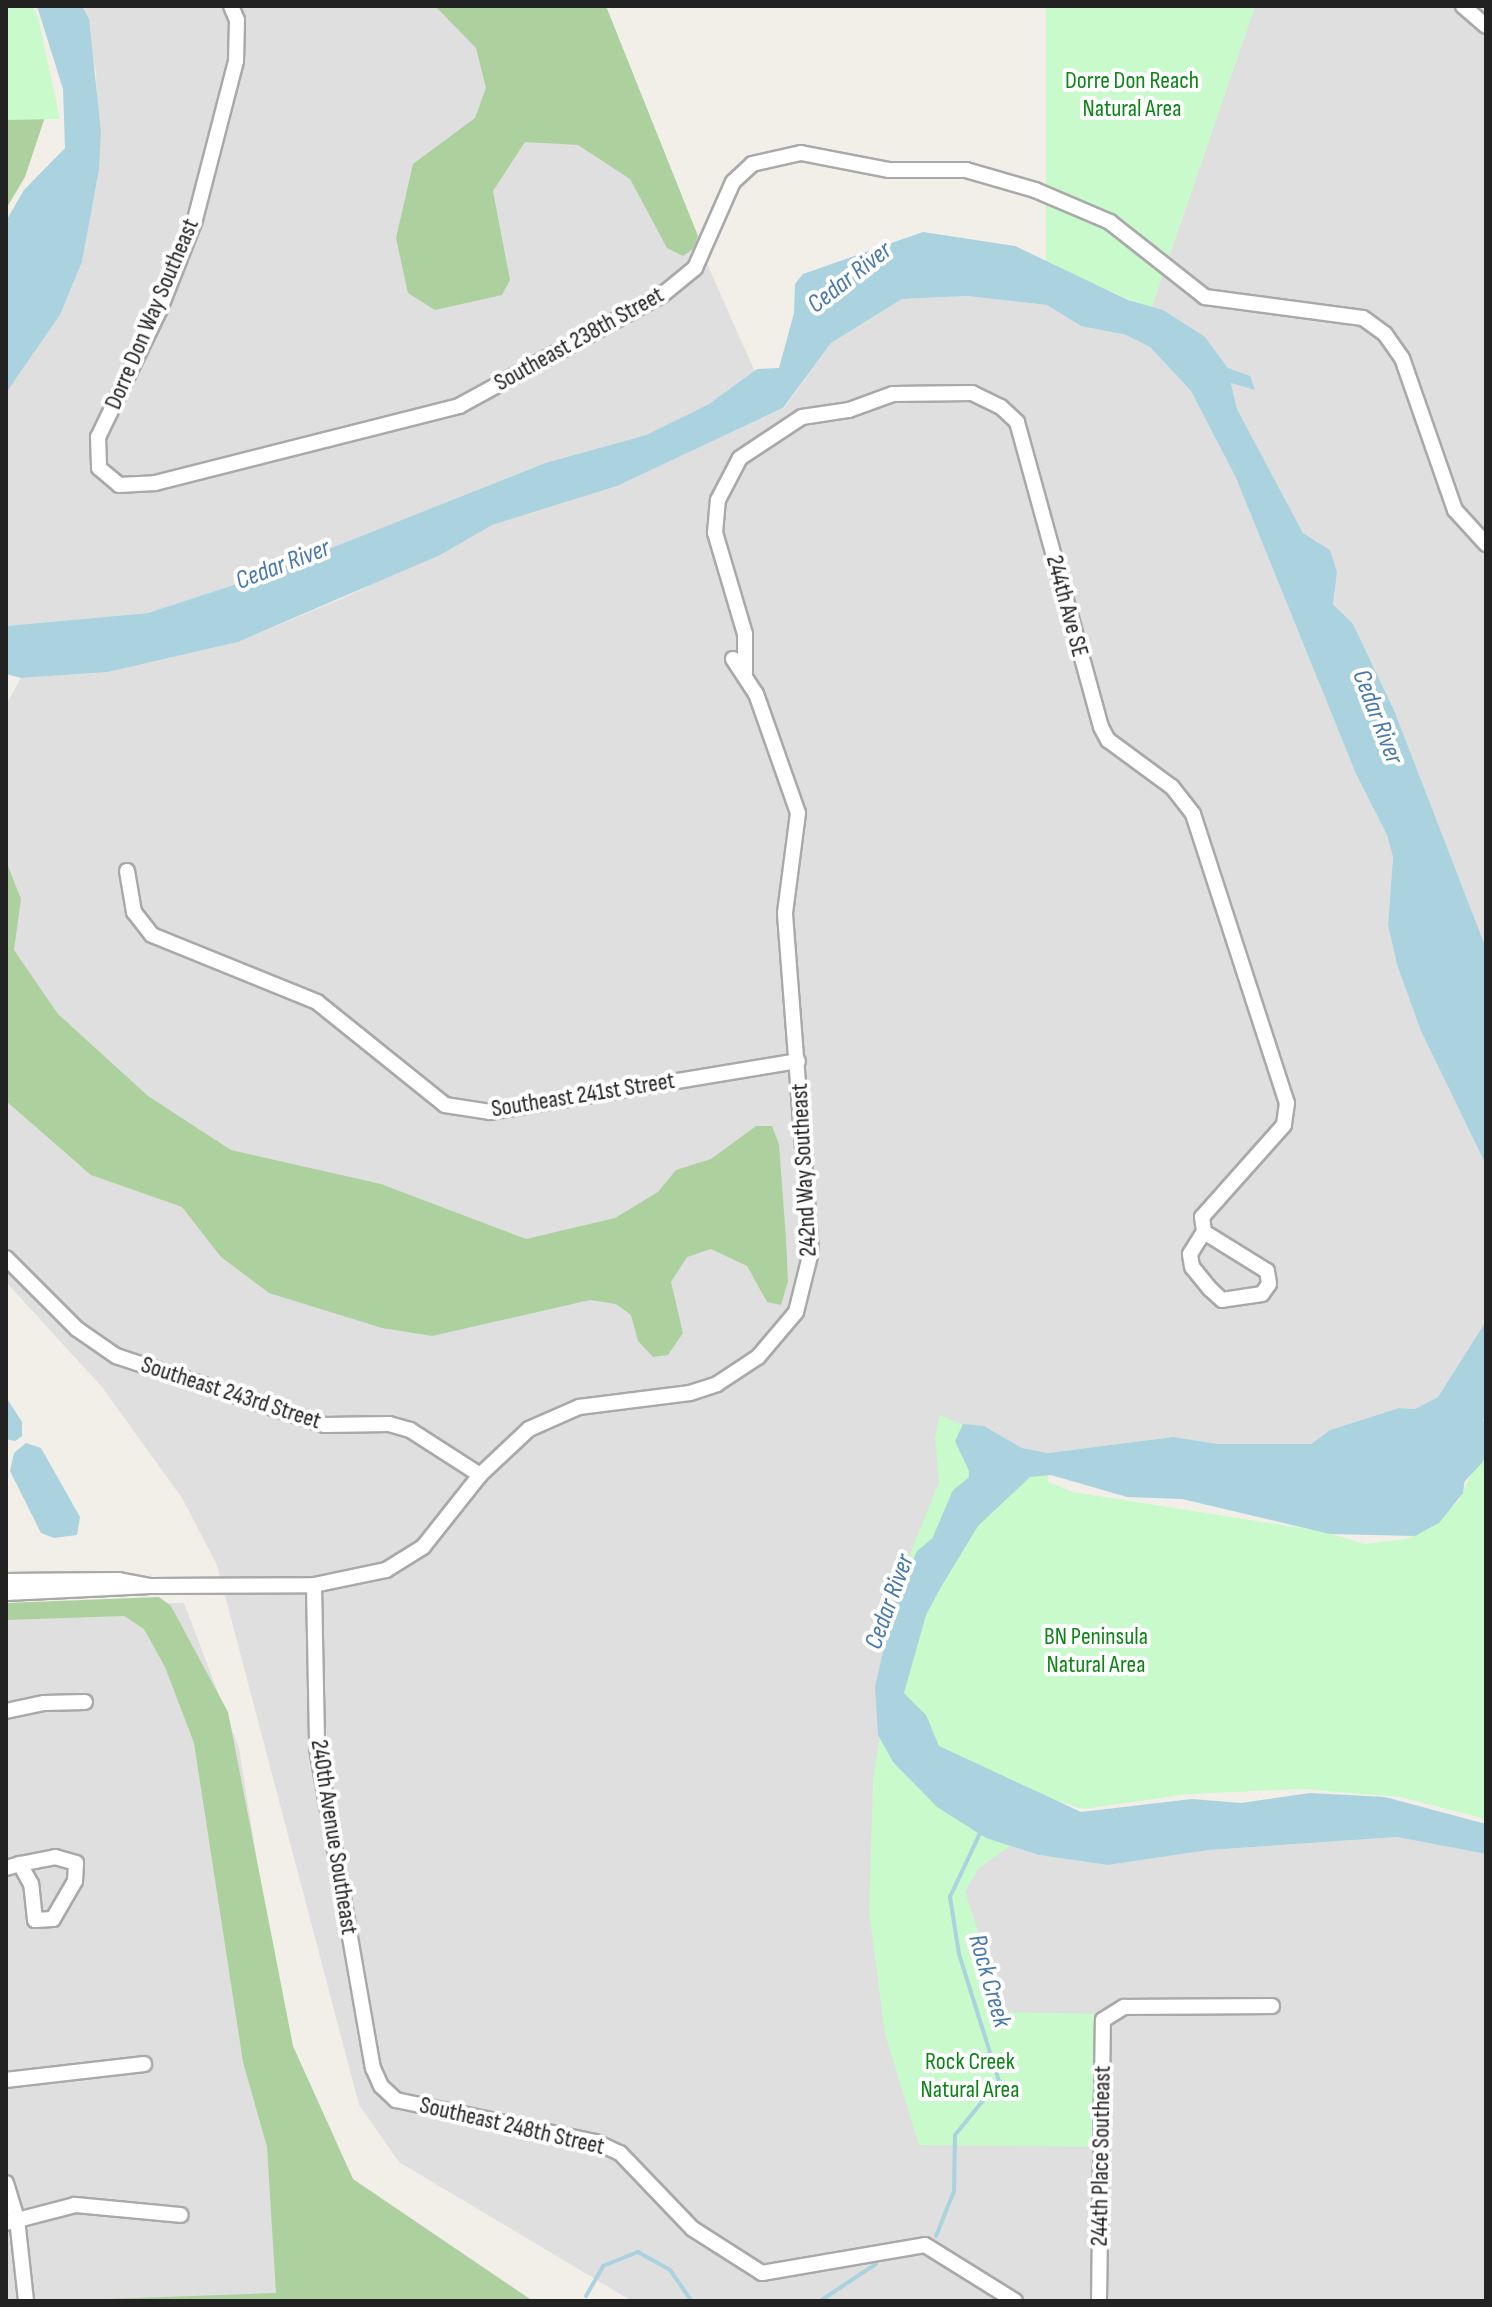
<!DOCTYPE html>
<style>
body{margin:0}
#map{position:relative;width:1492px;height:2307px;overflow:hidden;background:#f2efe9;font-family:"Sofia Sans Condensed",sans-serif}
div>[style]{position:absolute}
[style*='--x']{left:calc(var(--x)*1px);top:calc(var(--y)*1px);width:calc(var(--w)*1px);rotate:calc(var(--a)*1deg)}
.residential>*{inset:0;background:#e0dfdf}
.forest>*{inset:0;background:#add19e}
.park>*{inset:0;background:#c8facc}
.water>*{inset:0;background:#aad3df}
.stream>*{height:4px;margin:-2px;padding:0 2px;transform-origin:2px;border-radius:2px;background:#aad3df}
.river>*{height:22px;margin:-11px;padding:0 11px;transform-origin:11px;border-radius:11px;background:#aad3df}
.roads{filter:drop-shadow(2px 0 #a9a9a9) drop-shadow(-2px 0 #a9a9a9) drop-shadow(0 2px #a9a9a9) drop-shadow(0 -2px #a9a9a9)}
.minor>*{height:14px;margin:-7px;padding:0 7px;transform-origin:7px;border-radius:7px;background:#fff}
span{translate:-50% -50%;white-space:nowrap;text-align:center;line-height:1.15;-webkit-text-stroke:8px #fff;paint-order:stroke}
.park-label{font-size:24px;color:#0c8416}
.street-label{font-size:24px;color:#222}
.water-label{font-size:26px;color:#4a7aab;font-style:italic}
.frame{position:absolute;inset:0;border:8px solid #222;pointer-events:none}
</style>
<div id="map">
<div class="residential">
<i style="clip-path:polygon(82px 6px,593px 6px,755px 372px,709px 404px,646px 435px,544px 463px,261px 577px,148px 613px,6px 626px,6px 393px,60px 315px,82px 262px,99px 170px,96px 73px)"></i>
<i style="clip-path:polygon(1255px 6px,1486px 6px,1486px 948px,1394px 710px,1353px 624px,1333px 603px,1335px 593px,1319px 542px,1303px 533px,1237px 409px,1228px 368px,1205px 337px,1151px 309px)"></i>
<i style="clip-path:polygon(967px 296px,1047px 305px,1082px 326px,1126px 335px,1150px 347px,1191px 391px,1236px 478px,1356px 774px,1387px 835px,1393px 857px,1388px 925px,1397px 965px,1421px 1030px,1486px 1165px,1486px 1321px,1438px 1397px,1415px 1409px,1399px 1408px,1330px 1430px,1311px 1444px,1219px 1444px,1173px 1437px,1048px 1453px,1022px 1448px,984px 1426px,963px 1451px,893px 1607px,887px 1639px,1039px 1855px,1108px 1865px,1209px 1850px,1397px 1837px,1486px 1854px,1486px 2301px,632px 2301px,399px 2162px,359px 2105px,217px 1565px,182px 1498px,102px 1387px,6px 1282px,6px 705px,21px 678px,108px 672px,238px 642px,348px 596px,492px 525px,617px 486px,784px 408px,831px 343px,902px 299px)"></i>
<i style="clip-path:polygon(6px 1603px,184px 1603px,239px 1748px,285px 2038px,398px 2301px,6px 2301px)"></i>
</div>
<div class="forest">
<i style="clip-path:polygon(6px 6px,46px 114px,25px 177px,6px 209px)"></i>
<i style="clip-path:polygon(435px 6px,606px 6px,698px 236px,693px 249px,683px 256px,667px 248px,630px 179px,578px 145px,525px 142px,493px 191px,510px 280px,502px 295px,435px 310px,408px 293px,396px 238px,413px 164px,475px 118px,486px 88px,476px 48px)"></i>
<i style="clip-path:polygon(6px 861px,21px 899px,14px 950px,58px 1014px,148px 1096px,231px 1150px,381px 1184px,526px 1239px,615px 1218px,658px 1192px,676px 1170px,711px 1159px,756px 1126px,772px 1126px,779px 1144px,786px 1239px,788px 1281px,781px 1305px,767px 1302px,747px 1266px,711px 1249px,687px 1257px,671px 1282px,683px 1333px,668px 1355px,653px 1357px,638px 1341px,631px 1315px,616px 1304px,590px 1300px,432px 1336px,382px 1328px,269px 1293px,221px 1257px,182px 1207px,91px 1175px,6px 1101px)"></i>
<i style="clip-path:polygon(159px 1597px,171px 1606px,228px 1712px,293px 2046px,353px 2179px,533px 2301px,51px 2301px,276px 2293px,267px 2147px,243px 2062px,194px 1743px,165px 1667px,144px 1629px,124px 1616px,6px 1620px,6px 1603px)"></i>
</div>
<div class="park">
<i style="clip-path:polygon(6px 6px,32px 6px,38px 17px,60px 119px,6px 120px)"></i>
<i style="clip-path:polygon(1046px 6px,1255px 6px,1151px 309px,1046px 263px)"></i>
<i style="clip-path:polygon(940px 1415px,1048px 1462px,1048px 1482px,1073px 1492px,1320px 1531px,1365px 1544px,1407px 1539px,1433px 1527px,1459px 1500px,1486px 1443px,1486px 1819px,1400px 1797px,1302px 1789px,1188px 1794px,1084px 1809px,1048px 1798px,1048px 1819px,979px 1868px,965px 1891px,979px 1935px,978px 1960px,999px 2012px,1106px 2014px,1105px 2147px,919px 2145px,885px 2034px,869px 1911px,873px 1781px,901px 1593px,910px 1554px,939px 1482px,935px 1438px)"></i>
</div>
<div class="water">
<i style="clip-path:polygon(37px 6px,82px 6px,89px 19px,101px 132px,99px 170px,82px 262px,60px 315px,6px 393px,6px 221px,24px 190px,65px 148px,63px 89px)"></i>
<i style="clip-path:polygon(923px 232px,1015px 246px,1128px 300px,1163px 310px,1205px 337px,1228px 368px,1250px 376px,1255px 390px,1231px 383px,1237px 409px,1303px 533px,1330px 550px,1337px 572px,1333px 604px,1353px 624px,1394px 710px,1486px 948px,1486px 1165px,1421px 1031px,1397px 965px,1388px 925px,1393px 857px,1387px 835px,1356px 774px,1236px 478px,1191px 391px,1150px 347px,1126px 335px,1081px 326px,1047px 305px,967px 296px,902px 299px,831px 343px,783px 408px,617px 486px,492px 525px,440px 555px,238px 642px,108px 672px,21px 678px,6px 674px,6px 626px,148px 613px,261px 576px,545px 463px,646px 435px,709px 404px,757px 369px,779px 368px,794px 313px,795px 284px,803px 274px)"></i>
<i style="clip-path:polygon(1486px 1321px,1486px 1416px,1470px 1438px,1463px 1493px,1439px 1523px,1415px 1536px,1330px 1534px,1182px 1499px,1127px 1497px,1051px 1475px,1030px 1477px,978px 1526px,941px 1587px,926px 1615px,904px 1693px,926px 1715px,939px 1746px,1081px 1812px,1192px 1799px,1241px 1803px,1310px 1793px,1385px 1797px,1486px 1824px,1486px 1854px,1397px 1837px,1209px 1850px,1108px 1865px,1039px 1855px,986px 1838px,937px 1807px,893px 1762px,878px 1735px,875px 1687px,893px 1607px,917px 1551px,946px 1527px,968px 1499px,969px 1471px,955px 1441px,963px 1424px,984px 1426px,1022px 1448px,1048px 1453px,1173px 1437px,1219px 1444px,1311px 1444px,1330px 1430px,1399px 1408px,1415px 1409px,1438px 1397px)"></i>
<i style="clip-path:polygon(6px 1397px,22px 1422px,22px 1436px,15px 1441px,6px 1439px)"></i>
<i style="clip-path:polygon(26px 1443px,41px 1448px,80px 1517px,77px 1535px,54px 1538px,41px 1533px,10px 1471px,14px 1453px)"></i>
</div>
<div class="stream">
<i style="--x:936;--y:2236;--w:48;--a:-68.2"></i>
<i style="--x:954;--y:2191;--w:56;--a:-89"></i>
<i style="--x:955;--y:2135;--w:70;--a:-50.8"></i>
<i style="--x:999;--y:2081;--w:133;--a:-107.5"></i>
<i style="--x:959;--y:1954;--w:58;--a:-99"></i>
<i style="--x:950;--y:1897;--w:73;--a:-64.8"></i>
<i style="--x:586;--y:2296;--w:34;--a:-60"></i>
<i style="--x:603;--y:2266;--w:38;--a:-22"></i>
<i style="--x:638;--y:2252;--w:37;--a:29"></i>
<i style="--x:670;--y:2270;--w:38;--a:55"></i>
<i style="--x:820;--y:2301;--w:67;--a:-33.5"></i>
</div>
<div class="river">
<i style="--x:1449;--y:1482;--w:35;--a:-47"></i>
<i style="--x:1473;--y:1456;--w:28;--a:-63"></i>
<i style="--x:941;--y:1546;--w:53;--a:-66.8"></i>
<i style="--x:962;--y:1497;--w:36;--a:-39"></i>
</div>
<div class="roads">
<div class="minor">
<i style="--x:231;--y:6;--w:15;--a:67"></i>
<i style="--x:237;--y:20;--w:41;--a:91.4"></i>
<i style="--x:236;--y:61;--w:164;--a:104.5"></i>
<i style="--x:195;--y:220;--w:96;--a:111.5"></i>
<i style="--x:160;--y:309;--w:142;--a:115.8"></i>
<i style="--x:98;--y:437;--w:31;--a:88"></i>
<i style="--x:99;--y:468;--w:26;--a:40"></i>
<i style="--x:119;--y:485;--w:36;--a:-3"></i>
<i style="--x:155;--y:483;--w:314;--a:-14.2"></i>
<i style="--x:459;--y:406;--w:231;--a:-28.7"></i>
<i style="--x:662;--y:295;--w:43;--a:-39.3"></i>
<i style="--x:695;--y:268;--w:94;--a:-66.2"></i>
<i style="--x:733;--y:182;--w:26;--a:-43"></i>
<i style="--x:752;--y:164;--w:50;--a:-12.7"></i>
<i style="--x:801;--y:153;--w:90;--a:10.9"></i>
<i style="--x:889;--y:170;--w:77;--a:0"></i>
<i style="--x:966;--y:170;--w:72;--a:16.2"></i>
<i style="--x:1035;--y:190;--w:82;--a:23.1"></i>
<i style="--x:1110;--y:222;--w:121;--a:38.3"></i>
<i style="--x:1205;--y:297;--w:159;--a:7.6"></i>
<i style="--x:1363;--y:318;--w:27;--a:36"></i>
<i style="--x:1385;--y:334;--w:29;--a:55"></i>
<i style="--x:1402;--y:358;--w:161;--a:70.8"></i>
<i style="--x:1455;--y:510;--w:46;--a:47.6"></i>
<i style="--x:1463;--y:6;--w:30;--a:41"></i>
<i style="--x:745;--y:673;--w:39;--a:-90"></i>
<i style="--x:745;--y:634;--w:105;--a:-106.5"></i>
<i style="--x:715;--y:533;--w:33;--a:-85"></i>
<i style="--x:718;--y:500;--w:47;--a:-62.4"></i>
<i style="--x:740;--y:458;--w:74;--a:-33.5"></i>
<i style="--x:802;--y:417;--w:48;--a:-8.5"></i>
<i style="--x:849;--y:410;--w:47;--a:-20"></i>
<i style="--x:893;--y:394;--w:79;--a:-0.7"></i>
<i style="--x:972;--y:393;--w:32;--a:26"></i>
<i style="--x:1001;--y:407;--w:22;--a:43"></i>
<i style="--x:1017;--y:422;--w:316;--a:74.6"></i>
<i style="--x:1101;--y:727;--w:15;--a:62"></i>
<i style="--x:1108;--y:740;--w:79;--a:36.3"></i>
<i style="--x:1172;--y:787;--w:34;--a:52"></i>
<i style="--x:1193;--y:814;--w:304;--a:72"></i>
<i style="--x:1287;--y:1103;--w:22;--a:98"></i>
<i style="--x:1284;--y:1125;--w:123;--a:131.7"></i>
<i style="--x:1202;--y:1217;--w:15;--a:82"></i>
<i style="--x:1204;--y:1232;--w:74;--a:31.8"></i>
<i style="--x:1267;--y:1271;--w:13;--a:81"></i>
<i style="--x:1269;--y:1284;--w:12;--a:125"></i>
<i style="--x:1262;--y:1294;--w:40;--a:171.5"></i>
<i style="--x:1222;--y:1300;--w:16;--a:-137"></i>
<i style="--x:1210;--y:1289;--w:28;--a:-129"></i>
<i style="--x:1192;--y:1267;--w:13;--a:-99"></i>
<i style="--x:1190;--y:1254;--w:26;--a:-58"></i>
<i style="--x:127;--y:871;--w:42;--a:80.3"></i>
<i style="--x:134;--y:912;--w:29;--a:52"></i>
<i style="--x:152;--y:935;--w:178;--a:22.1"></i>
<i style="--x:317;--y:1002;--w:164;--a:38.8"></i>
<i style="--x:445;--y:1105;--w:46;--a:8.8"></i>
<i style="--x:490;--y:1112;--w:312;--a:-9.4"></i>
<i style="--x:6;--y:1258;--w:100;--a:45"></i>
<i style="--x:77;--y:1329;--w:47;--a:34.7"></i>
<i style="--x:116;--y:1356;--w:220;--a:18.3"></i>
<i style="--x:325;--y:1425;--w:64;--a:-0.9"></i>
<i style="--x:389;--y:1424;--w:22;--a:16"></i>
<i style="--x:410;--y:1430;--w:83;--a:32.7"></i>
<i style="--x:6;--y:1581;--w:113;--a:-0.5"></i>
<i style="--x:119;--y:1580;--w:32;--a:11"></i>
<i style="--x:150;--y:1586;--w:144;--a:177.2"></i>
<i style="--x:314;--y:1585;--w:163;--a:88.9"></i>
<i style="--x:317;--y:1748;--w:325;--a:80.1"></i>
<i style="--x:373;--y:2068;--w:20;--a:66"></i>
<i style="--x:381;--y:2086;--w:21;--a:43"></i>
<i style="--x:396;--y:2100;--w:204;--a:11.9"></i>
<i style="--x:596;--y:2142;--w:26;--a:25"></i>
<i style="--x:620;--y:2153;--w:105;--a:46.2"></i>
<i style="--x:693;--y:2229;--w:82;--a:32.5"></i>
<i style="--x:762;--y:2273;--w:165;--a:-9.7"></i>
<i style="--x:925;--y:2245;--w:106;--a:31.9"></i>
<i style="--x:150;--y:1586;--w:164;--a:-0.3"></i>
<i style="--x:314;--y:1585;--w:74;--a:-11.8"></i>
<i style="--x:386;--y:1570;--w:44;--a:-31.9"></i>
<i style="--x:423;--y:1547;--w:92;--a:-51.6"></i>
<i style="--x:480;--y:1475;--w:67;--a:-43.2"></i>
<i style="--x:529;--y:1429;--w:55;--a:-23.7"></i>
<i style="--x:579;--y:1407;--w:112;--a:-7.2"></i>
<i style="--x:690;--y:1393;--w:28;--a:-18"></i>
<i style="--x:717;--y:1384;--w:49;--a:-33.4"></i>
<i style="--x:758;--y:1357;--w:59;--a:-49.8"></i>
<i style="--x:796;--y:1312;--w:62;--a:-76"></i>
<i style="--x:811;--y:1252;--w:340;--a:-94.4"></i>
<i style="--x:785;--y:913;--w:101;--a:-82.6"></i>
<i style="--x:798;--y:813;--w:126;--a:-109.4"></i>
<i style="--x:756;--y:694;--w:42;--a:-123.3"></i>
<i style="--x:6;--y:1711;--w:39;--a:-12"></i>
<i style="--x:44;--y:1703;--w:41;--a:-1.4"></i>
<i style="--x:6;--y:1868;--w:15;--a:-16"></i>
<i style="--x:20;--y:1864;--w:36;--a:-11"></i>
<i style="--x:55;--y:1857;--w:22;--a:16"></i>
<i style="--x:76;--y:1863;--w:18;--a:93"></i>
<i style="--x:75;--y:1881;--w:44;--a:120.1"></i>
<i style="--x:53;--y:1919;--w:18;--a:177"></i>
<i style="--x:35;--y:1920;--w:36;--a:-96"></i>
<i style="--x:31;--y:1884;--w:23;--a:-119"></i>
<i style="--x:6;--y:2080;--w:139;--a:-6.6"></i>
<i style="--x:6;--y:2183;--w:38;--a:73"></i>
<i style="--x:17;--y:2219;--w:82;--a:83.7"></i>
<i style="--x:6;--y:2223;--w:71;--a:-14.6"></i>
<i style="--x:75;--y:2205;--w:106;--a:5.4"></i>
<i style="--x:1099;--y:2301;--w:281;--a:-89.2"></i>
<i style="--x:1103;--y:2020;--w:25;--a:-32"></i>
<i style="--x:1124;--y:2007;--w:148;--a:-0.4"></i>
</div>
</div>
<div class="park-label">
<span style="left:1132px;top:95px">Dorre Don Reach<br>Natural Area</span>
<span style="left:1096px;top:1651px">BN Peninsula<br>Natural Area</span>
<span style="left:970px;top:2076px">Rock Creek<br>Natural Area</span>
</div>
<div class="street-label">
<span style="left:152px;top:314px;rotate:-67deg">Dorre Don Way Southeast</span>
<span style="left:579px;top:339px;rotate:-29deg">Southeast 238th Street</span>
<span style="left:1067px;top:606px;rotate:75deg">244th Ave SE</span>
<span style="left:583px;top:1095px;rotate:-9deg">Southeast 241st Street</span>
<span style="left:804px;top:1170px;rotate:-93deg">242nd Way Southeast</span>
<span style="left:231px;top:1393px;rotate:18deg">Southeast 243rd Street</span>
<span style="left:334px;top:1837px;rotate:81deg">240th Avenue Southeast</span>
<span style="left:512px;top:2126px;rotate:13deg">Southeast 248th Street</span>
<span style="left:1101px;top:2156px;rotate:-89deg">244th Place Southeast</span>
</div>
<div class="water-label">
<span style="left:850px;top:278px;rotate:-38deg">Cedar River</span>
<span style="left:283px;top:565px;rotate:-21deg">Cedar River</span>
<span style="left:1377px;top:717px;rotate:69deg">Cedar River</span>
<span style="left:890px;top:1602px;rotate:-70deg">Cedar River</span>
<span style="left:989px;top:1981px;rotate:74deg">Rock Creek</span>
</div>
<div class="frame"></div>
</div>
